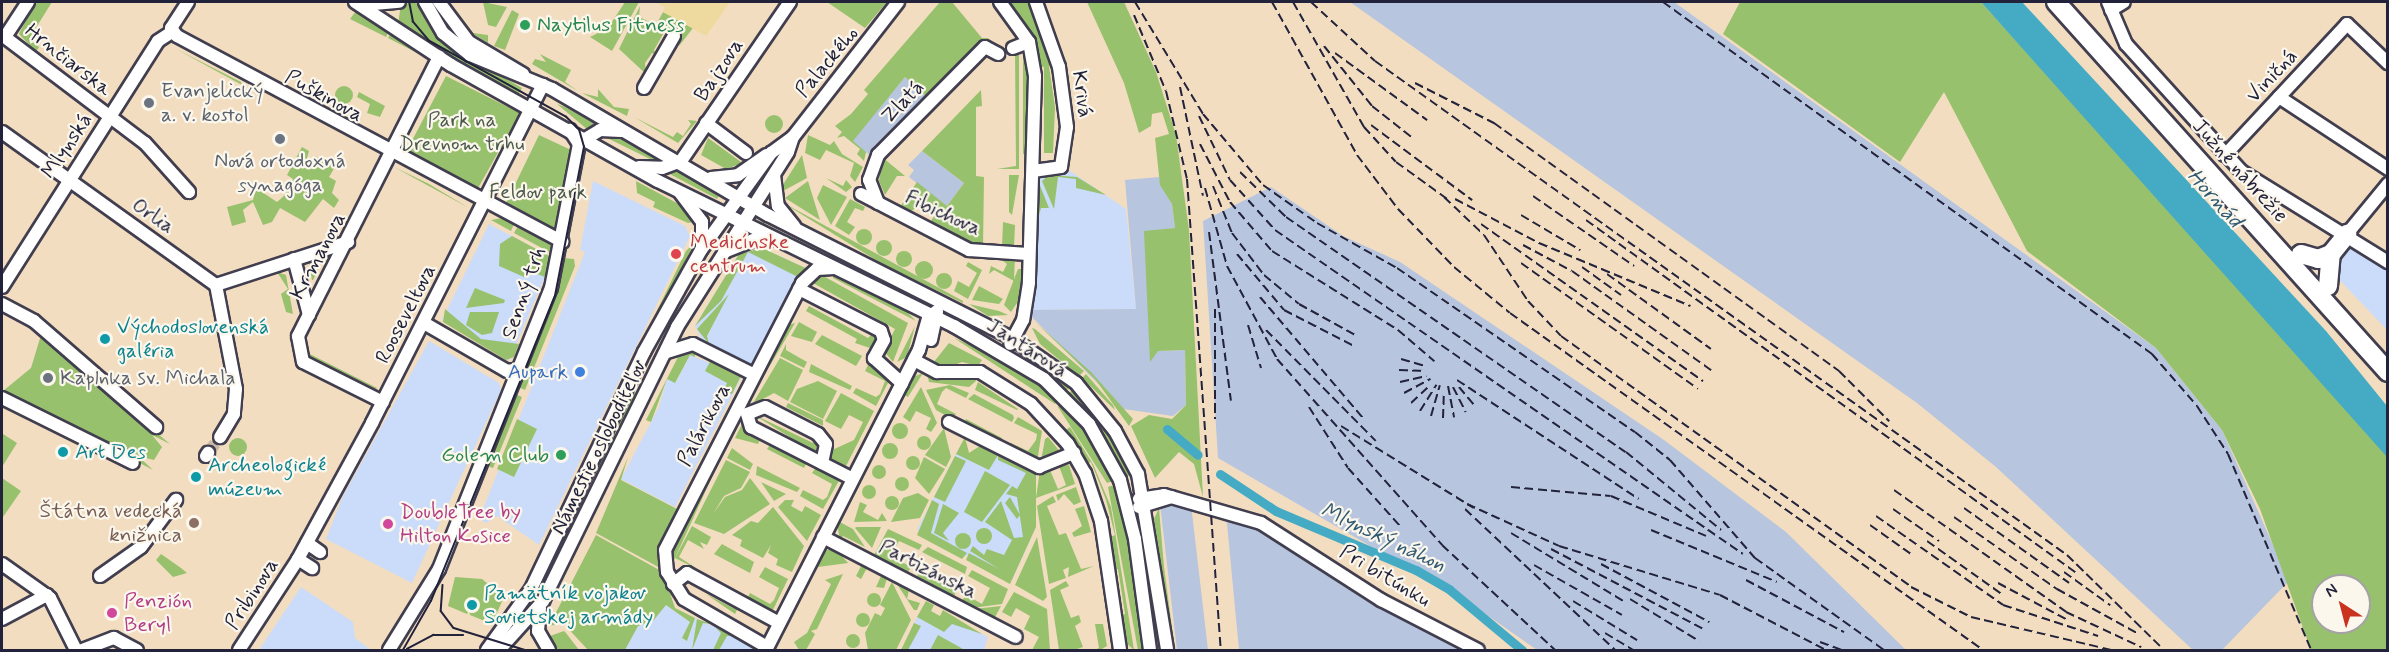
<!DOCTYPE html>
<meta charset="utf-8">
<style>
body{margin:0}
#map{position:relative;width:2389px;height:652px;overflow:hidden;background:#f3ddc0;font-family:Mynerve,sans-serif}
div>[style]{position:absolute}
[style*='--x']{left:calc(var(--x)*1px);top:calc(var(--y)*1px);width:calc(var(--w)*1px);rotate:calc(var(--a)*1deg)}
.built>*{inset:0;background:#cadcf9}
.industrial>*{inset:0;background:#b7c5de}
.green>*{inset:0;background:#98c16d}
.round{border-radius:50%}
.sand>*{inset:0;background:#eeda9e}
.water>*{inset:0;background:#45abc5}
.canal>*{height:9px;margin:-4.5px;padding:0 4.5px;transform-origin:4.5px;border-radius:4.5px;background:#45abc5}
.minor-tunnel>*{height:12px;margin-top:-6px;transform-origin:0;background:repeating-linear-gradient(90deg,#c9b8a5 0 12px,transparent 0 18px)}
.roads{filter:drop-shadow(2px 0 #413e4f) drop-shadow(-2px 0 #413e4f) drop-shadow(0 2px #413e4f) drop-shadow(0 -2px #413e4f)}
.minor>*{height:12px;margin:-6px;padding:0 6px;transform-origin:6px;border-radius:6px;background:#fff}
.highway>*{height:18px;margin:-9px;padding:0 9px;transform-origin:9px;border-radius:9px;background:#fff}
.tram>*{height:1.5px;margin:-0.75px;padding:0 0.75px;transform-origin:0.75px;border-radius:0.75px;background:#22223b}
.rail>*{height:2px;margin-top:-1px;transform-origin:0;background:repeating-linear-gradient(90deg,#22223b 0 9px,transparent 0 13.5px)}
.dots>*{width:16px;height:16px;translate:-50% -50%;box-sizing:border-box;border:3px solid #fbf7ec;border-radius:50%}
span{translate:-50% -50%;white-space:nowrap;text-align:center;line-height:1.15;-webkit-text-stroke:4.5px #fbf7ec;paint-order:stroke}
.leisure-label{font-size:21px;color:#27864d}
.left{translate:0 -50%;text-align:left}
.right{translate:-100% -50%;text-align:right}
.street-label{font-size:21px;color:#22223b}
.worship-label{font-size:21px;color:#5b616d}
.park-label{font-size:21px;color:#4b5a4c}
.health-label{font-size:21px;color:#be3a42}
.culture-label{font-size:21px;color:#0d838f}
.shop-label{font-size:21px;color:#366cbe}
.education-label{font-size:21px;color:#785e54}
.hotel-label{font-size:21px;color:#b23c85}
.water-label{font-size:22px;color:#305972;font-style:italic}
.frame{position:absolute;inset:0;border:3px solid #22223b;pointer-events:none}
.north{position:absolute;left:2311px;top:574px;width:60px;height:60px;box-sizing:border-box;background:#fbf7ec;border:2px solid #a4a2a5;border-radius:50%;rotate:324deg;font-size:16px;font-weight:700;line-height:24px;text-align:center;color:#22223b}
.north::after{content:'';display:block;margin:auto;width:21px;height:27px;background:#c8321e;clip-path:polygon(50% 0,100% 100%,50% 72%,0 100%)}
</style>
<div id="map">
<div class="built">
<i style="clip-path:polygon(1064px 167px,1126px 209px,1136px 309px,1025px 310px,1033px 172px)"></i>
<i style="clip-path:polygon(593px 181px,685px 226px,690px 236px,539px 545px,497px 516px,487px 523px,479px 519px,585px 252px,580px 250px)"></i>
<i style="clip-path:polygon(489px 224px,553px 258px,509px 361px,442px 320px)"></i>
<i style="clip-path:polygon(2343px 240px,2387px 262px,2387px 330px,2331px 271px)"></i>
<i style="clip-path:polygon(762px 248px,812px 271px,800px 278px,754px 362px,746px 365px,701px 339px,695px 326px,739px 254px)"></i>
<i style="clip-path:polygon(429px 341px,499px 383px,501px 390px,412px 583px,326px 539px,343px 496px)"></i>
<i style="clip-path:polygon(690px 355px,742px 376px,675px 507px,621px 479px,659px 407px,667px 378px,676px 382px)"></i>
<i style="clip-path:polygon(986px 449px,1033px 473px,1031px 538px,1012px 580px,917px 530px,958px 450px,965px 454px)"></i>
<i style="clip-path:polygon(301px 587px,353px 622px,355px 638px,371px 650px,259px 650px)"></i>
<i style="clip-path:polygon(666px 605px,690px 622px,687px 640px,695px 618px,754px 645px,751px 650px,625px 650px,638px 626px,653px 621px)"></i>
<i style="clip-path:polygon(947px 616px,988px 637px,984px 650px,901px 650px,917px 617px)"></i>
</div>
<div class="industrial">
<i style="clip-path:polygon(1350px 2px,1674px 2px,2156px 348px,2222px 430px,2289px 581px,2222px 650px,2193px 650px,1996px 467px,1917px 403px)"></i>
<i style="clip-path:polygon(905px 77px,928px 98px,871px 156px,852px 141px)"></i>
<i style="clip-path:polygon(922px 151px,964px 183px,947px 206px,909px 177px,914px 170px,908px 165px)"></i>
<i style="clip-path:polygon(1159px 177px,1172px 204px,1175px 228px,1146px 232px,1158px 351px,1185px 350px,1186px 405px,1173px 416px,1123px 409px,1025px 310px,1136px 309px,1125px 180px)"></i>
<i style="clip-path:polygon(1271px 187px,1343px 236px,1400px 262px,1664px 440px,1786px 532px,1906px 650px,1537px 650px,1474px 606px,1218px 458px,1203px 221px)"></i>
<i style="clip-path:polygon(1171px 497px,1191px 504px,1208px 650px,1177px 650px,1160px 504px)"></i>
<i style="clip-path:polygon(1226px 513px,1247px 518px,1381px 600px,1478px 650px,1239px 650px)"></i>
</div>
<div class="green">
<i style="clip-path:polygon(35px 2px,52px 2px,29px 39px,39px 47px,36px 52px,19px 34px)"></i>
<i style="clip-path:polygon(419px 2px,447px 44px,522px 88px,518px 95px,398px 24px,401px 4px)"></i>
<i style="clip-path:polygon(448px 2px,473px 33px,488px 35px,488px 43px,464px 28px)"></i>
<i style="clip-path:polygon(483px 2px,507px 7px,496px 27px,488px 25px)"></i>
<i style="clip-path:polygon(625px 2px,639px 2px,612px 51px,590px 37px,608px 28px)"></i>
<i style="clip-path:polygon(827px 2px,886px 2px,886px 3px,865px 28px)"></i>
<i style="clip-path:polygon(940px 2px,952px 2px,982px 38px,989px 38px,928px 98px,905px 77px,853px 141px,866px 152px,864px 161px,857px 154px,860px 149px,844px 136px,837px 138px,842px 132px,835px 126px,851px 114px,868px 94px,864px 90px)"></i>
<i style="clip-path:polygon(1006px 2px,1030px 2px,1053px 62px,1049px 66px,1055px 107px,1053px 153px,1044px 153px,1044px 67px,1039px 66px,1032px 37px)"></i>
<i style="clip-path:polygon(1087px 2px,1124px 2px,1156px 72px,1176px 135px,1189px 230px,1203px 497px,1194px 464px,1179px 452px,1155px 478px,1131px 426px,1149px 415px,1172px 419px,1186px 405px,1185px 350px,1158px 351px,1150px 362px,1144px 231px,1175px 228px,1172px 204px,1160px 185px,1155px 138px,1169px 134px,1162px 112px,1152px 114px,1151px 126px,1139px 133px,1124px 83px)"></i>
<i style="clip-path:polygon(evenodd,1740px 2px,1981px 2px,2380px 445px,2388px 457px,2387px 650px,2311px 650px,2260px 509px,2222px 430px,2156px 348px,2027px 251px,1944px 92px,1900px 162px,1723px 34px,1740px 2px,2323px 586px,2359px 586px,2359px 622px,2323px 622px,2323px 586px)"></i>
<i style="clip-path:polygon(640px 6px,639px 17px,656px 25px,663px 12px,693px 28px,679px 46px,680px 37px,666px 29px,654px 50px,657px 56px,652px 53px,645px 63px,646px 74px,619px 49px)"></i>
<i style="clip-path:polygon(512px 10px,519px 14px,505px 50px,494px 46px)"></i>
<i style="clip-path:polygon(356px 11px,390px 29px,386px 37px,350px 19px)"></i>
<i style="clip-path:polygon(392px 31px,425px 54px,423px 56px,388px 38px)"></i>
<i style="clip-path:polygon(176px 49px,241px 82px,242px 85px)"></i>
<i style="clip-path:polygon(1023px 49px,1030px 64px,1028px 154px,1023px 154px)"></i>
<i style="clip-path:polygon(1019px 50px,1019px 169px,997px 169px,1016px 166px,1015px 52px)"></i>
<i style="clip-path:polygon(540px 54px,571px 70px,565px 82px,578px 91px,532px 64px,535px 59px,546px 62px)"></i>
<i style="clip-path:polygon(446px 76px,520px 113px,477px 190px,406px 152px)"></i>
<i class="round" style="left:335px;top:86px;width:18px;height:18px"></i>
<i style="clip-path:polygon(598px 89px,614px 107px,629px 109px,627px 116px,582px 93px,598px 97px)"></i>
<i style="clip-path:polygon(981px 90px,982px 106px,976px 107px,976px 176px,984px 177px,983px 249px,939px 233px,931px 221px,938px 210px,928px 202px,909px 212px,924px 222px,898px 210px,917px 182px,947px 206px,964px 183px,922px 151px)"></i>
<i style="clip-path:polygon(359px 92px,385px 106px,380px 117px,367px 113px,370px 104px,357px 97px)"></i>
<i style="clip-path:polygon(557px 104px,565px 107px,598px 125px,588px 130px)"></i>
<i class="round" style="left:765px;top:115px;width:18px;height:18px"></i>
<i style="clip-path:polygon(634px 117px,673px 137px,677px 132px,683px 136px,691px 124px,688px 120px,697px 121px,678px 143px)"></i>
<i style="clip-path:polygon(599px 134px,616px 136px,666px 162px,654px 161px)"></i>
<i style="clip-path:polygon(539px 135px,571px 150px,555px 230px,506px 203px)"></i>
<i style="clip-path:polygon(808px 135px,830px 145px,834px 141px,842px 154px,863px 167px,855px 182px,850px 176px,854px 163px,826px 150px,820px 160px,805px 153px)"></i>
<i style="clip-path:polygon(708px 138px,741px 162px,740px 164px,726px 169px,701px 155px)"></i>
<i style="clip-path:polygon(302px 147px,309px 151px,305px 166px,315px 156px,335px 167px,329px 177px,336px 181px,332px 193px,339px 200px,334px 208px,323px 199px,305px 222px,280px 208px,272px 222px,263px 225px,253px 202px,243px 210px,246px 222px,232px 226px,227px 207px,253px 200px,256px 188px,277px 202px,285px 195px,293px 179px,287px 175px)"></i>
<i style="clip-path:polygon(802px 155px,807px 178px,783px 191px,784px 183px)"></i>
<i style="clip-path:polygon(882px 157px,905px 176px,897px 176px,885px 195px,879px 181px)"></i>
<i style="clip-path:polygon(394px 167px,429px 184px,469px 208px)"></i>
<i style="clip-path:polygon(677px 168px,720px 194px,717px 199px,666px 172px)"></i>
<i style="clip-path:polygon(1009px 175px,1019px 175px,1012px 215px,1009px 212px)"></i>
<i style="clip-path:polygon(1049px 175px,1077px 177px,1106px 195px,1076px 188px,1076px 179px,1058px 177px,1054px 209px,1042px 181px)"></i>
<i style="clip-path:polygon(826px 178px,843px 186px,846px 180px,852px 187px,846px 192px)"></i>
<i style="clip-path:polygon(636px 181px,686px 208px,698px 221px,688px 223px,653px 207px,655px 202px,637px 193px)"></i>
<i style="clip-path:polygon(808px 181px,820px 220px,785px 198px)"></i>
<i style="clip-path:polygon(1039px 183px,1049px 208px,1041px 208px,1035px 230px)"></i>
<i style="clip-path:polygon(823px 185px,847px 197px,831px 225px,817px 198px)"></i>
<i style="clip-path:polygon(850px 199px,865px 207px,863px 211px,855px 208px,847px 222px,855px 227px,849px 235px,835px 226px)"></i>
<i style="clip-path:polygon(780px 201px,963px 301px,963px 303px,884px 265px)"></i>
<i style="clip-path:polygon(502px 218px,514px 224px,511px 231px,491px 220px)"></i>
<i style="clip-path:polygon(761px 222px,874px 277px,921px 303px,759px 226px)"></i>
<i style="clip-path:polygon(1003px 222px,1015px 225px,1014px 247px,1002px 246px)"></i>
<i style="clip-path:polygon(518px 226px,554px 245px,553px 254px,514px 233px)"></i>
<i class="round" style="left:856px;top:229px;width:16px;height:16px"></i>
<i style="clip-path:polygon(512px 236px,553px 258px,545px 277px,527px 270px,524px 277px,499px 266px,500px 244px)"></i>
<i class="round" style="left:876px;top:240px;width:16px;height:16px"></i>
<i style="clip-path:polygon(694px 243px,617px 403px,613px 401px,686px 251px)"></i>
<i style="clip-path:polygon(762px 248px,812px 271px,800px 278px,748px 252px,721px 301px,695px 326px,739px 254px)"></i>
<i class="round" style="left:896px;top:251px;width:16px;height:16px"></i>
<i style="clip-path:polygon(997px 256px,1015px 256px,1014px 281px,994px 270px,989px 274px,991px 266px,1003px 272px,1007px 264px)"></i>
<i style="clip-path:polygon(564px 258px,574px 259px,575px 266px,525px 390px,518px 387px)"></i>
<i style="clip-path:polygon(323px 260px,313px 280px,312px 280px,309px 263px)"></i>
<i class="round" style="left:915px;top:261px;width:18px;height:18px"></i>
<i style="clip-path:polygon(968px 262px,982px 270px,968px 299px,954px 291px,958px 281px,969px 287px,977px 273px,966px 266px)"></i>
<i style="clip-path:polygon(1018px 269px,1023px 269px,1021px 297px,1011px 312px,1004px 305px)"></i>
<i style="clip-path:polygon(277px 272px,286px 275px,293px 314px,286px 312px,281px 294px,288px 289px)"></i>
<i class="round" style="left:936px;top:273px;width:16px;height:16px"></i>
<i style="clip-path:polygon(818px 273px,908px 323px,893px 362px,884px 351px,895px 329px,813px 283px,807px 289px,807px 281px)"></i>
<i style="clip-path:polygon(833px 273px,899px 304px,916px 321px,833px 278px)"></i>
<i style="clip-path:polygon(979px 286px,1003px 299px,999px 304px,972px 300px)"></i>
<i style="clip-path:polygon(475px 288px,505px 300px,504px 303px,466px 308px)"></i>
<i style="clip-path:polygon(729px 294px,707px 336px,709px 344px,697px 329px)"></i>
<i style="clip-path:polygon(969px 304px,999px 311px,1008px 315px,988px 316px)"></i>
<i style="clip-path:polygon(809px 306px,868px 338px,874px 332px,879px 340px,870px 348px,855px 343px,857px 339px,806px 311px)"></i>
<i style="clip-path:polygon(445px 309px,481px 339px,519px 344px,514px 357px,506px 360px,443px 322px)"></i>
<i style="clip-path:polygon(470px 312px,499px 312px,492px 333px,482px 335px,466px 325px)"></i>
<i style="clip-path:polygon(1034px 321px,1091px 372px,1133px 419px,1129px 426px,1095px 379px)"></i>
<i style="clip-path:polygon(799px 322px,817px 332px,812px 342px,791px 336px)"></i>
<i style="clip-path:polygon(795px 323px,737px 422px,671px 567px,670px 552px,786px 326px)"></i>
<i style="clip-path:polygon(915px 326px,907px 357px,897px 362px)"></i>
<i style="clip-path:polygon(1032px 328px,1035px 329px,1084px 371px,1079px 376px,1040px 344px)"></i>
<i style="clip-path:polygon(41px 335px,170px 444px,152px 435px,162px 447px,154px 460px,138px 456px,153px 470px,3px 391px,31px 368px)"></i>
<i style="clip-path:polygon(822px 335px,862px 356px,856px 366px,815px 344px)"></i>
<i style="clip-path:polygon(954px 338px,1010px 363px,1059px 399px,1055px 404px)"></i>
<i style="clip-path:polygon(949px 343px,982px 360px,978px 366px,962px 362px,944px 369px,933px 363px)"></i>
<i style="clip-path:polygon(786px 344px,786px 350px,807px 362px,804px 368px,780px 356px)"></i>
<i style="clip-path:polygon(686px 347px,695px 351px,695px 357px,690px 355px,675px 383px,667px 379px,651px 422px,646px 420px,678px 357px)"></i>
<i style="clip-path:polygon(1016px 349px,1038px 363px,1070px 387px,1067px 390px)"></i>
<i style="clip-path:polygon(302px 350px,377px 388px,376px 389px,308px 356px)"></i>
<i style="clip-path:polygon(780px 358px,803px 370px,788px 401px,774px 393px,752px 405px)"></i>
<i style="clip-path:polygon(711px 360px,741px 376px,732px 394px,724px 390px,727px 383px,705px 371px)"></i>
<i style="clip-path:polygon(870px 361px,889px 381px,876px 406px,853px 393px,856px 388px,876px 397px,880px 394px,885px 381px,865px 371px)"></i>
<i style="clip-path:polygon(811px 364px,852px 386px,850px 390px,809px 372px)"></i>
<i style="clip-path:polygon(923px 373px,908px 397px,904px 395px,913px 377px)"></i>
<i style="clip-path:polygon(927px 374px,974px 375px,976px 381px,969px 387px,929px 382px)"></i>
<i style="clip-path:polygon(1086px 374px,1113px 405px,1115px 410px,1082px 378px)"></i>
<i style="clip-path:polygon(818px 381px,837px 391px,823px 419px,790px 402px,797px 389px)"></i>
<i style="clip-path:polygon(978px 382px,1018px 409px,1017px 410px,975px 390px)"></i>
<i style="clip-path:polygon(950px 385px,969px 393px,966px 398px,946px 388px,942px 392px,937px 404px,956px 414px,952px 419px,936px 410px,926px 390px)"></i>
<i style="clip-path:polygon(921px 387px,937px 423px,931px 432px,926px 429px,931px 418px,916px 411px,910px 422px,903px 417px)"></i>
<i style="clip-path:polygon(1073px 389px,1102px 423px,1130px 475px,1124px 477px,1097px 426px,1069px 393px)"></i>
<i style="clip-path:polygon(629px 390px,639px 395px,623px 429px,612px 424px)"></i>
<i style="clip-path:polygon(841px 393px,874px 411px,845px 468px,831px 460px,830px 451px,854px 440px,863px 422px,849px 415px,841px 429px,825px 421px)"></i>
<i style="clip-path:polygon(515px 394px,522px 397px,493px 468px,485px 465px)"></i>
<i style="clip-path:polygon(974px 394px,1013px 415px,1014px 418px,1012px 422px,968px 399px)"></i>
<i style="clip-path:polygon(1062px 402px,1095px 444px,1113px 481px,1107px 483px,1058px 407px)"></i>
<i style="clip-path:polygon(788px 403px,823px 420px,823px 426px,786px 407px)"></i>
<i style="clip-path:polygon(753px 414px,763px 414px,761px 418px,813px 443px,816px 439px,822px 444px,820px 456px)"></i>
<i style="clip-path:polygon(1018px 417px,1042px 431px,1037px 462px,1009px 446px,1011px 443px,1028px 451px,1036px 440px,1037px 434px,1014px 423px)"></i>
<i style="clip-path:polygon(517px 419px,537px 429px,514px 477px,497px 469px)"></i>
<i style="clip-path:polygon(966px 419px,1002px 438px,1000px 443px,964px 424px)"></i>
<i style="clip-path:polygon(743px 422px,761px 437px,758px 444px,735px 438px)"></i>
<i class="round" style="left:892px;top:423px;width:16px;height:16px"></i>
<i style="clip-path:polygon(1070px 427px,1093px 464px,1111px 507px,1134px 650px,1123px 640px,1119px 615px,1125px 614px,1118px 569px,1112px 569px,1108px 538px,1115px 535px,1106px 500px,1091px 462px,1085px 464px,1063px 432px)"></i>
<i style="clip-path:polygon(944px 428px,951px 457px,946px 467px,925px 455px)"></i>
<i style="clip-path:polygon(609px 431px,619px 436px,603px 471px,592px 466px)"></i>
<i style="clip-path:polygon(3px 434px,17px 443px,2px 467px,2px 436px)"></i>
<i class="round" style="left:917px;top:436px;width:14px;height:14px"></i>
<i style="clip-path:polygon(965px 437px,969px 453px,983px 444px,1036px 471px,1036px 527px,1010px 584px,966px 560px,969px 553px,999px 569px,970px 551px,973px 546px,984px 555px,987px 549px,1004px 555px,1012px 540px,985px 522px,1001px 501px,1014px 538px,1023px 537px,1017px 497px,1006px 494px,1012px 486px,1017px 489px,1026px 473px,998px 460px,998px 455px,989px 470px,956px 454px)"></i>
<i style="clip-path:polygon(1048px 437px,1061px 453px,1041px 461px,1045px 439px)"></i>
<i class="round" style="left:229px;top:438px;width:18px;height:18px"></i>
<i style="clip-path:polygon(772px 442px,807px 462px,804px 468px,767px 449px)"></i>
<i class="round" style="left:882px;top:443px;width:16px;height:16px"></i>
<i style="clip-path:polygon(732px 448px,753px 464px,750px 470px,727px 458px)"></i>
<i class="round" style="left:906px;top:456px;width:14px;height:14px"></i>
<i style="clip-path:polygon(955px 456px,966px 461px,945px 502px,934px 497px)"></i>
<i style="clip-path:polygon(628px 457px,621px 480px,677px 509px,663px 541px,662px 569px,596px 533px)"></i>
<i style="clip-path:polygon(924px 457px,945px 469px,929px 494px,915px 478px)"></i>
<i style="clip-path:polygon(726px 460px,750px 472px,741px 488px,724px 496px,713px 514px,725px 497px,742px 490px,750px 478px,770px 504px,724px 534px,694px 523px)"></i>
<i class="round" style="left:872px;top:465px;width:14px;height:14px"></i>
<i style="clip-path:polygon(1069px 465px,1075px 484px,1036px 498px,1040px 470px,1050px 470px,1058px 489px,1066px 485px,1059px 466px)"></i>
<i style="clip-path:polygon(757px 466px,800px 488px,797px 492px,756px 475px)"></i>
<i style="clip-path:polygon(817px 466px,840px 479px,823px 509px,800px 496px,803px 490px,823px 500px,827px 497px,832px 484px,812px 473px)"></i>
<i style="clip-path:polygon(985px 471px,1010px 485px,982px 522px,964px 512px)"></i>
<i class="round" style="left:895px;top:477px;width:14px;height:14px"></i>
<i style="clip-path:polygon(2px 478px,21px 491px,3px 517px,2px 516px)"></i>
<i style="clip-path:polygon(575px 479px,576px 486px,545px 549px,542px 547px)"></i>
<i style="clip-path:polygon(761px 482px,786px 494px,774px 501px)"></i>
<i class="round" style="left:862px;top:485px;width:14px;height:14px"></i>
<i style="clip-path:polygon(1114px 485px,1130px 543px,1145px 650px,1138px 650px,1108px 487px)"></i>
<i style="clip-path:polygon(1076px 487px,1081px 502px,1074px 505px,1064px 494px,1058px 501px,1056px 495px)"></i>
<i style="clip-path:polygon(918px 493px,929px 500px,920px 518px,891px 522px,903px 498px)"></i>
<i class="round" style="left:885px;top:496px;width:14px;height:14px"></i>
<i style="clip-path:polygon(1053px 496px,1056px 502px,1047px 506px,1059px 535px,1066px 533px,1081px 569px,1094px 566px,1068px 577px,1069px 567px,1063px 570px,1066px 578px,1049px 584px,1037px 506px)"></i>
<i style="clip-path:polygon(1010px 497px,1020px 515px,1017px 519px,1005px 503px)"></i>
<i style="clip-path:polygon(785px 500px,794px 500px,791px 506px,802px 512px,805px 506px,821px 515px,807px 541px,778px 507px)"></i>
<i style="clip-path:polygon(932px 500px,939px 504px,931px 533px,967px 553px,962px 559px,917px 535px)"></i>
<i style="clip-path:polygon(860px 502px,867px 505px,863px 512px,878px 520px,882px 513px,887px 521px,854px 522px)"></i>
<i style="clip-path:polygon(943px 504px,959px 513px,943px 533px,949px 541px,934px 533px)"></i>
<i style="clip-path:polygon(1084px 506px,1091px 532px,1074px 537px,1072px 533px,1082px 526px,1075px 509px)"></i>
<i style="clip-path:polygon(773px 507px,804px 546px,792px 572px,776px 565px,778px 559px,768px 553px,771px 545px,763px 558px,740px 546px,742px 540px,732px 535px,751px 521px,758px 523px)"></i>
<i style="clip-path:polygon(1159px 508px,1164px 567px,1175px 650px,1154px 519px)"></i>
<i style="clip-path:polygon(1139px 513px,1161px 650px,1155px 650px)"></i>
<i style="clip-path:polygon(825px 516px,802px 568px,797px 571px)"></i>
<i style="clip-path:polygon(573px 518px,536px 599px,521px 620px,518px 617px)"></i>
<i style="clip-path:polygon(836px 520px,853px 529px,865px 547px,843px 536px,840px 539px)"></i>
<i style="clip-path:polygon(692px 526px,711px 537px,707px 545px,700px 542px,704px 549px,688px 540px,679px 557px,699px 570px,675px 558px)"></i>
<i style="clip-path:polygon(881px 527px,872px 548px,855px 528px,856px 527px)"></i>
<i class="round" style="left:976px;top:528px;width:16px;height:16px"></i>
<i style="clip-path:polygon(888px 529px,922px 545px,919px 550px,899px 541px,891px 556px,911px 567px,907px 574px,874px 555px)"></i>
<i class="round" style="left:955px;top:533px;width:16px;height:16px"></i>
<i style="clip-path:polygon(596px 535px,663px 572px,675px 608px,695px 618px,687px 641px,682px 638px,690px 622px,666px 605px,653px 621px,638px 626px,625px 650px,588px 650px,563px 623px,549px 626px)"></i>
<i style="clip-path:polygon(1037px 537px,1047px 597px,1043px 601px,1015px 585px)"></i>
<i style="clip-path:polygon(722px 544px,754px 562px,750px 573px,714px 554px)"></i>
<i style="clip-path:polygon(834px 547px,848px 563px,818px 567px,821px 553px)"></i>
<i style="clip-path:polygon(928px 547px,967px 567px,965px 574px,922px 552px)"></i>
<i style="clip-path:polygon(161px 554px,181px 568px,187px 573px,173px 577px,156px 560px)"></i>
<i style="clip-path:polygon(863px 562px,888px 575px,884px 588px,876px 587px,881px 576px,867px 568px,861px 579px,856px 576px)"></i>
<i style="clip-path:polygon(765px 567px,788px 579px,772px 612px,747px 599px,750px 593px,770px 604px,774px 600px,779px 588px,759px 577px)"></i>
<i style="clip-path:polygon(972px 570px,1008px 589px,1002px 604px,972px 608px,961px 602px,966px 595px,982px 604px,990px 588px,968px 576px)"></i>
<i style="clip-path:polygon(919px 571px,957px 590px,953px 598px,916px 579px)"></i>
<i style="clip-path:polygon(843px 574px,817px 629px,811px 631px,815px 634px,806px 650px,799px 650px,794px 642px,807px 633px,831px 584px,825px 580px)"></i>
<i style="clip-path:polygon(455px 577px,482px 579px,504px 597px,492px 624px,470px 615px,469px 610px,467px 614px,448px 606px)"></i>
<i style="clip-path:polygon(896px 579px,910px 586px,907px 599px,920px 603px,917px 610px,914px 610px,895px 581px)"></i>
<i style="clip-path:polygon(1066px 581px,1069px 586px,1060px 590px,1071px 618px,1079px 615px,1081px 622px,1075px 626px,1083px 647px,1074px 650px,1059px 650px,1050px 590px)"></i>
<i style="clip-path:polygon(892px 582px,911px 620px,896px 650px,868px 650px,865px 633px,875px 613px,881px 616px,885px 608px,880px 605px)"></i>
<i style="clip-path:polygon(1014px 592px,1047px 609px,1050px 650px,1032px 650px,1039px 637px,1024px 629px,1030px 616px,1016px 608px,1011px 617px,1002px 612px)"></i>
<i class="round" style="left:867px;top:593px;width:14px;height:14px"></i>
<i style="clip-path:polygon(706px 594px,733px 608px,739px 606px,735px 614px)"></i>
<i style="clip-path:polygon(926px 601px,934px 605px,931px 611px,940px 616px,943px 610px,982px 634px,952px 624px,944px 632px,917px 617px)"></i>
<i style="clip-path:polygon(1001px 606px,994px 619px,974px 609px)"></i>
<i class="round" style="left:856px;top:613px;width:14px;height:14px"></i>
<i style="clip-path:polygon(697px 619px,711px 624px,703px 623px,692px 650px)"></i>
<i style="clip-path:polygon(914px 623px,921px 626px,908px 650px,901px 650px)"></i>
<i style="clip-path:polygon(1095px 624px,1103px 624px,1107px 646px,1100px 650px,1094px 650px,1099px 648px)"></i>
<i style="clip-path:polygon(715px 627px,733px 636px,727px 636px,719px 650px,713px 650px,721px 633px)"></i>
<i style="clip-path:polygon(564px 631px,566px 633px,579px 650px,557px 650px,551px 644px,547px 637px)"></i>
<i class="round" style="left:846px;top:634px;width:14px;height:14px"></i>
<i style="clip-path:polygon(938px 635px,963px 649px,962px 650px,930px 650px)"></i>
</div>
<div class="sand">
<i style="clip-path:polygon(655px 2px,730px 2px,706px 36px,663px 12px,665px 7px)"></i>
</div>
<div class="water">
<i style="clip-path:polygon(1981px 2px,2022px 2px,2326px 331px,2387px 406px,2387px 457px)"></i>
</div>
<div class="canal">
<i style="--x:1167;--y:429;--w:40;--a:40"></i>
<i style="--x:1220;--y:474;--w:67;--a:33.5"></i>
<i style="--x:1276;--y:511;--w:152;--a:22.9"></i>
<i style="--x:1416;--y:570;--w:39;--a:30"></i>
<i style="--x:1450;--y:590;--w:94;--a:39.8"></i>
</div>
<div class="minor-tunnel">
<i style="--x:208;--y:453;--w:20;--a:-53"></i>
</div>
<div class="roads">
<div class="minor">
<i style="--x:188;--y:2;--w:31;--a:123"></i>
<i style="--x:171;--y:28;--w:10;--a:53"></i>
<i style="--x:177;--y:36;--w:437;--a:28.1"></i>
<i style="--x:355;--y:2;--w:115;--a:33.3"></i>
<i style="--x:451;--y:65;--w:237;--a:29.3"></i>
<i style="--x:658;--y:181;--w:330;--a:26.1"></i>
<i style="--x:954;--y:326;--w:104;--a:30.5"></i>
<i style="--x:1044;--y:379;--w:64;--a:45"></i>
<i style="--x:1089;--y:424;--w:64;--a:61"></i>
<i style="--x:1120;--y:480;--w:61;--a:75.7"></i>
<i style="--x:1135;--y:539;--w:112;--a:82.3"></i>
<i style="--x:425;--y:2;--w:36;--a:60"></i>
<i style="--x:443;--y:33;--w:35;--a:39"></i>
<i style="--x:470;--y:55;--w:89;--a:22.5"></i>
<i style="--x:552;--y:89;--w:250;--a:30.3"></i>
<i style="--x:768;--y:215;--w:275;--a:26.8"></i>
<i style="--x:1013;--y:339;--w:77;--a:34.9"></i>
<i style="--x:1076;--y:383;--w:62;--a:50.9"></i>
<i style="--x:1115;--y:431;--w:49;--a:61.9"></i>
<i style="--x:1138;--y:474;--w:178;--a:80.6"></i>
<i style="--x:439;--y:2;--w:50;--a:53.1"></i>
<i style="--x:469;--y:42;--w:63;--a:30.7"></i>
<i style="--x:1000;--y:2;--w:49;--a:54.1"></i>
<i style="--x:1029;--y:42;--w:35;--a:80"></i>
<i style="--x:1035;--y:76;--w:207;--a:91.7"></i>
<i style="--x:1029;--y:283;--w:37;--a:99"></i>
<i style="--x:1023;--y:320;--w:27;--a:118"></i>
<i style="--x:2108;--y:2;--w:46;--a:66.8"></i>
<i style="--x:2126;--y:44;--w:171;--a:47.8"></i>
<i style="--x:2241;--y:171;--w:173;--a:31.8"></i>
<i style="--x:363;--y:5;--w:36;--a:-5"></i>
<i style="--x:2111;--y:10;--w:15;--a:-32"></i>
<i style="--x:2;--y:35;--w:179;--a:37.1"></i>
<i style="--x:145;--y:143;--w:66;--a:48.1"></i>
<i style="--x:5;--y:37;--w:42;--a:-56.7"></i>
<i style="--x:1013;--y:48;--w:17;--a:-21"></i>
<i style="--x:644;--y:88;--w:60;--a:-60"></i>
<i style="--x:2279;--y:97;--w:131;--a:33.4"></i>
<i style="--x:706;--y:123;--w:50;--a:36.9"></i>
<i style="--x:2;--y:132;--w:263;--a:35.6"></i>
<i style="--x:582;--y:141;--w:21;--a:-31"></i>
<i style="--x:600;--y:130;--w:21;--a:3"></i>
<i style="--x:2225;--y:155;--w:179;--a:-47"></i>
<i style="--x:2347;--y:24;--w:57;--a:43.6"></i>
<i style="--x:639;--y:167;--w:23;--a:2"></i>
<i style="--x:662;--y:168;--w:20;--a:-20"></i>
<i style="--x:681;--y:161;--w:193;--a:-55.6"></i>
<i style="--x:1033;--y:171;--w:28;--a:-8"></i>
<i style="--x:1061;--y:167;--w:40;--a:-81.5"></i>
<i style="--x:1067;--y:127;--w:61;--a:-97.6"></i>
<i style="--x:1059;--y:67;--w:69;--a:-109.5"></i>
<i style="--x:774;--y:175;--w:31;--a:83"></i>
<i style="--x:778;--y:206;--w:26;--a:51"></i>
<i style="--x:711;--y:178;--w:27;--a:-6"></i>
<i style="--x:738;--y:175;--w:35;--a:-35"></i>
<i style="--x:681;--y:194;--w:35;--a:53"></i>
<i style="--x:702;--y:222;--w:25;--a:90"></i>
<i style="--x:861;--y:194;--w:122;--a:27.4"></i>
<i style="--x:969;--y:250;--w:59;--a:3.9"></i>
<i style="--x:878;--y:203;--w:25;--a:-111"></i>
<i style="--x:869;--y:180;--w:27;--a:-70"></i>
<i style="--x:878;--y:155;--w:152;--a:-45.3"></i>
<i style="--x:985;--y:47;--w:15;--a:28"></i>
<i style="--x:2347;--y:234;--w:65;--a:-50.6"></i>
<i style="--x:724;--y:252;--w:31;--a:-22"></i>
<i style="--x:753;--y:240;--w:20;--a:0"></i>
<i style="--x:294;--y:259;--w:58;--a:75"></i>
<i style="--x:216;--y:285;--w:106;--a:79.1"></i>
<i style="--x:236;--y:389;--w:25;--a:95"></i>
<i style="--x:234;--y:414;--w:27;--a:121"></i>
<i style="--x:216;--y:285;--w:139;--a:-18"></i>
<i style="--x:2;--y:287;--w:291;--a:-57.6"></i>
<i style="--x:158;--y:41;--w:17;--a:-33"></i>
<i style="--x:799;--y:289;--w:92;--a:27.1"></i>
<i style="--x:881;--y:331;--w:9;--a:72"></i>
<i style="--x:884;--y:340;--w:21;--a:119"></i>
<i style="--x:874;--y:358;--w:38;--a:42"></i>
<i style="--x:2;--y:304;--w:36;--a:28"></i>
<i style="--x:34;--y:321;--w:162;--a:41"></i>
<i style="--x:424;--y:323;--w:96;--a:30"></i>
<i style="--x:507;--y:371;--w:12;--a:-9"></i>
<i style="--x:931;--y:340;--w:29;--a:-78"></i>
<i style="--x:667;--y:352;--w:27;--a:-17"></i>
<i style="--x:693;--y:344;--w:67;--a:26.6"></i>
<i style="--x:914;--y:360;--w:26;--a:28"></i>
<i style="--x:937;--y:372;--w:43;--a:0"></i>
<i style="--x:980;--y:372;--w:60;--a:32.1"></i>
<i style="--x:1031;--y:404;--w:54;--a:47.2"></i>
<i style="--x:1068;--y:444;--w:34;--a:60"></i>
<i style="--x:1085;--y:473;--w:51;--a:71.6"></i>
<i style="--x:1101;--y:521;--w:130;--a:81.6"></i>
<i style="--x:2;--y:398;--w:146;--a:26.4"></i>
<i style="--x:383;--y:402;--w:89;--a:-153.4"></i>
<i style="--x:303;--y:362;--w:26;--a:-101"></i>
<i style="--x:298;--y:336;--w:313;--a:-63.2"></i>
<i style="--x:949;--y:422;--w:101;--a:26.6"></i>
<i style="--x:1039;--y:467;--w:38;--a:-22"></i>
<i style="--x:206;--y:456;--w:4;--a:-56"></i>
<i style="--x:822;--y:463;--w:19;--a:-78"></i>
<i style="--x:826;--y:444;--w:13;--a:-129"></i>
<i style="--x:818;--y:434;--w:59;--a:-153"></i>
<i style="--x:765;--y:407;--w:19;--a:159"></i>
<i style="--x:747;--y:414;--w:14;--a:73"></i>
<i style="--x:751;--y:427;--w:114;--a:27"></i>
<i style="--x:1139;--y:499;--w:25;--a:-9"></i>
<i style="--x:1164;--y:495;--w:101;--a:16.1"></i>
<i style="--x:1261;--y:523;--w:143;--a:32.7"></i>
<i style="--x:1381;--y:600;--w:109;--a:27.3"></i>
<i style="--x:1139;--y:507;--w:34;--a:-17"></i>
<i style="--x:823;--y:537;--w:217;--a:27.4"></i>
<i style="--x:307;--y:543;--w:16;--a:35"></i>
<i style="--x:298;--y:559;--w:17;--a:33"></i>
<i style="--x:2;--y:564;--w:59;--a:35.3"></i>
<i style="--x:50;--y:598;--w:58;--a:63.4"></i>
<i style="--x:100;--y:576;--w:50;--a:-35.3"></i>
<i style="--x:141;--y:547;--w:59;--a:-53.3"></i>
<i style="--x:673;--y:584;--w:18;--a:-38"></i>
<i style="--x:687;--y:573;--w:105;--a:28.5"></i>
<i style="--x:540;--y:608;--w:23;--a:95"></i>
<i style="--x:538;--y:631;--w:22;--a:60"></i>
<i style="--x:2;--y:619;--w:51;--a:-28.1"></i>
<i style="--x:767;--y:647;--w:96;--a:-150"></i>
<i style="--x:684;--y:599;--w:32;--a:-122"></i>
<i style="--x:667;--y:572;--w:22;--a:-95"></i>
<i style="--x:665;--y:550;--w:300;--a:-62.8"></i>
<i style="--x:802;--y:283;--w:21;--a:-43"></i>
<i style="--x:817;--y:269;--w:17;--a:-3"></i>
<i style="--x:82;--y:650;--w:34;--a:-21"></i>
<i style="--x:114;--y:638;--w:26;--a:28"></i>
<i style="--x:239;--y:650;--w:108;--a:-57"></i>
<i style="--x:298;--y:559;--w:155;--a:-61.4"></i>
<i style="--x:372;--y:423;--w:379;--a:-63.2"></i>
<i style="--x:389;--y:650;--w:95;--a:-58.3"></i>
<i style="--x:439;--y:569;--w:302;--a:-68.3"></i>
<i style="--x:551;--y:288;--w:147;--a:-79"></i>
<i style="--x:579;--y:144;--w:17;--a:-123"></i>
<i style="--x:487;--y:650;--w:75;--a:-54.2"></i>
<i style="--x:531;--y:589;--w:263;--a:-64.5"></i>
<i style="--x:644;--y:352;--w:117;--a:-60.8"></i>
<i style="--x:701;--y:250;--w:120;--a:-54.2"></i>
<i style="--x:771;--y:153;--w:27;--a:-36"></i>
<i style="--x:793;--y:137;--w:171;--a:-52.1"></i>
<i style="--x:499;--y:650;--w:66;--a:-48.1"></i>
<i style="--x:543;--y:601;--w:305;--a:-63.9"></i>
<i style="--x:677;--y:327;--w:207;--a:-57.6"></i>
<i style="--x:788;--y:152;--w:16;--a:-72"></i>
<i style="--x:766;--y:650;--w:337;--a:-63"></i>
<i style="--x:919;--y:350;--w:33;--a:-74"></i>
<i style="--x:928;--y:318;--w:11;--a:-38"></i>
</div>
<div class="highway">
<i style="--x:2056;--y:2;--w:497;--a:48.1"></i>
<i style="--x:2301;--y:254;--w:18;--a:16"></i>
<i style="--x:2318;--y:259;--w:14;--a:-21"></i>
<i style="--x:2328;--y:286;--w:32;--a:-85"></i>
<i style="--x:2331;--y:254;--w:26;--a:-51"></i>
</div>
</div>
<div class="tram">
<i style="--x:443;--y:585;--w:26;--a:94"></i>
<i style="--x:441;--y:611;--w:21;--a:53"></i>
<i style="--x:454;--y:628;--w:74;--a:17.2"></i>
<i style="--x:407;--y:649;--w:30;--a:-28"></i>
<i style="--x:433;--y:635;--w:30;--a:0"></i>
<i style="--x:403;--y:650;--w:56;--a:-60.3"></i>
<i style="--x:431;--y:601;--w:329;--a:-67.9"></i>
<i style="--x:555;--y:296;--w:152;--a:-79"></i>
<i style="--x:584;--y:147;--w:18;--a:-106"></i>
<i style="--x:579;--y:130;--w:18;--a:-135"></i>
<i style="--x:566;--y:117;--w:157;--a:-151"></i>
<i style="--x:429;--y:41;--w:25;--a:-130"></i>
<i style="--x:413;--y:22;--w:20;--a:-101"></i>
</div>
<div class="rail">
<i style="--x:1135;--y:2;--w:131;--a:58.7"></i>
<i style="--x:1203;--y:114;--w:93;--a:49.8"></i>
<i style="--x:1263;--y:185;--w:66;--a:35.1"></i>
<i style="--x:1317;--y:223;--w:92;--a:29.4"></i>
<i style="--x:1397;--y:268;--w:289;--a:34.6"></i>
<i style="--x:1635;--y:432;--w:45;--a:38.7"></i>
<i style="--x:1670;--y:460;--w:130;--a:49.1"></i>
<i style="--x:1755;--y:558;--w:158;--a:35.5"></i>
<i style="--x:1272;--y:2;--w:175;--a:60.9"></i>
<i style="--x:1357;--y:155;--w:68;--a:52.8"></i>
<i style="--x:1398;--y:209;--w:81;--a:46"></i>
<i style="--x:1454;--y:267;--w:72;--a:39.4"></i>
<i style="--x:1510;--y:313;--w:581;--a:35.47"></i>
<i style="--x:1293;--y:2;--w:144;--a:60.4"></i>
<i style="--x:1364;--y:127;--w:47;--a:47.6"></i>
<i style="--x:1396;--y:162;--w:67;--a:35.8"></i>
<i style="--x:1311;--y:2;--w:87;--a:42.7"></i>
<i style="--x:1375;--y:61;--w:850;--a:35.52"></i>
<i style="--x:2067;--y:555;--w:136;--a:44.4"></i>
<i style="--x:1663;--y:2;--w:603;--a:35.75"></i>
<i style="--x:2152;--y:354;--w:69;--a:49.1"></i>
<i style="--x:2197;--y:406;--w:57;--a:57.1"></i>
<i style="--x:2228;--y:454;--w:213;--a:67"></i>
<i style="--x:1134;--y:15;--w:82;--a:67.2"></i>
<i style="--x:1166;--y:91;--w:90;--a:76.6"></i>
<i style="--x:1187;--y:179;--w:472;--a:85.9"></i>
<i style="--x:1324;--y:46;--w:77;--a:51.3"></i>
<i style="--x:1372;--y:106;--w:53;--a:38.2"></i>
<i style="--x:1335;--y:53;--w:114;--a:36.1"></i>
<i style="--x:1415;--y:83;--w:89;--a:26.9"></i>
<i style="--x:1494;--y:123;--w:425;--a:35.7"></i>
<i style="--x:1839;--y:371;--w:71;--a:45"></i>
<i style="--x:1180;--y:87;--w:111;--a:78.1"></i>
<i style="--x:1199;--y:116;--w:71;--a:64.2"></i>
<i style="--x:1230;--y:180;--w:67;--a:48"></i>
<i style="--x:1275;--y:230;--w:569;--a:34.7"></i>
<i style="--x:1371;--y:125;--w:126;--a:36.6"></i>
<i style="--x:1200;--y:144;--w:65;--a:62.7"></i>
<i style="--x:1230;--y:202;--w:65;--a:49.4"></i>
<i style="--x:1272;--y:251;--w:149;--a:32.1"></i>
<i style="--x:1398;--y:330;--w:48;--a:40.7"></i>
<i style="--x:1240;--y:172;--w:64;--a:44.4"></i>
<i style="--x:1286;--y:217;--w:413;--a:34.7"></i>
<i style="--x:1626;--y:452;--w:123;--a:39.4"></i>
<i style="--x:1213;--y:186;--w:51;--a:68"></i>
<i style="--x:1232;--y:233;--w:53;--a:52.7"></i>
<i style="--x:1264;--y:275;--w:45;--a:39.6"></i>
<i style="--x:1299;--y:304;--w:66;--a:28.9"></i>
<i style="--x:1205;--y:188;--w:81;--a:74.2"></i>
<i style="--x:1227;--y:266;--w:106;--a:61.7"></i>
<i style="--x:1277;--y:359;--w:249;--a:48.4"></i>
<i style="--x:1442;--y:545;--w:154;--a:42.9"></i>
<i style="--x:1533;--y:196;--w:123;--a:34.7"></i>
<i style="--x:1444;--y:197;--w:55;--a:43.5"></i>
<i style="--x:1484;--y:235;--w:79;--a:56.3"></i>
<i style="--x:1528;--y:301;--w:48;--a:46.7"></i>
<i style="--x:1561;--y:336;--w:431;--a:35.6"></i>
<i style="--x:1911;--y:587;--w:67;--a:26.6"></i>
<i style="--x:1971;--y:617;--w:145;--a:13.2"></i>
<i style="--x:1455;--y:199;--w:95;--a:27.6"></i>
<i style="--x:1539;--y:243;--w:164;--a:22.6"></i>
<i style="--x:1521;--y:215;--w:69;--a:30.7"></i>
<i style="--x:1586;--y:220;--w:603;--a:35.75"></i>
<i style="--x:1481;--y:224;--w:272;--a:35.3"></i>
<i style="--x:1209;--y:232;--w:170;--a:82.6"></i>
<i style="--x:1523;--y:245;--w:55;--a:28"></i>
<i style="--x:1572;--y:271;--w:171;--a:35.5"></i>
<i style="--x:1237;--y:254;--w:73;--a:50"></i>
<i style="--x:1284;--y:310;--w:79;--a:27.2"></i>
<i style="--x:1521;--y:263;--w:217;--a:35.4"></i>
<i style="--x:1582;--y:267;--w:48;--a:35.7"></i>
<i style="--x:1607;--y:274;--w:128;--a:35.8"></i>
<i style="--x:1260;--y:297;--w:160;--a:49.6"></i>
<i style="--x:1215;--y:309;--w:110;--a:90"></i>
<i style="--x:1248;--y:325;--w:45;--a:73.2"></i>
<i style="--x:1266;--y:330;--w:156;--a:45.3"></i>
<i style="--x:1401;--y:359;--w:26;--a:16"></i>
<i style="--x:1399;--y:370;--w:27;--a:2"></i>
<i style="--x:1457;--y:380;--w:217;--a:33.2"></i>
<i style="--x:1400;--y:382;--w:27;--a:-13"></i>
<i style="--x:1448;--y:386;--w:32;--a:79"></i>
<i style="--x:1453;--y:387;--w:28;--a:63"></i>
<i style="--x:1459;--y:387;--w:25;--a:50"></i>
<i style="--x:1404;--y:393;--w:30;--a:-28"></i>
<i style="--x:1411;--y:403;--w:26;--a:-43"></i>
<i style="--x:1309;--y:407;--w:72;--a:57.4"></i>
<i style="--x:1348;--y:468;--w:78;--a:48.1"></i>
<i style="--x:1420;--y:411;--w:31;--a:-58"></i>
<i style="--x:1431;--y:416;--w:32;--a:-74"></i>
<i style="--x:1443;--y:418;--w:27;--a:-88"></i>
<i style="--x:1341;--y:426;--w:156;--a:31.7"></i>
<i style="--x:1511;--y:487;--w:100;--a:5.1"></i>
<i style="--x:1611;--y:496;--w:103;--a:22.8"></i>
<i style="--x:1894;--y:490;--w:211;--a:35.3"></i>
<i style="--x:2066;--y:612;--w:83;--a:25"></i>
<i style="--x:1467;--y:504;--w:101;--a:24.5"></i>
<i style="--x:1559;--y:546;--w:168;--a:16.9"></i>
<i style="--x:1720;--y:595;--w:119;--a:27.4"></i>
<i style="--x:1964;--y:508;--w:129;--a:35.5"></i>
<i style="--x:1465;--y:509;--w:206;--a:43.2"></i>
<i style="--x:1893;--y:509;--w:56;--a:34.8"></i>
<i style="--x:1876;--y:516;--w:155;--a:35"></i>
<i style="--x:2003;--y:605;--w:100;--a:18.1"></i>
<i style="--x:1954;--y:517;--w:126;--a:35"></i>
<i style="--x:2057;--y:589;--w:94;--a:28.8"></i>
<i style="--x:1870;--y:525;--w:50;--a:35.3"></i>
<i style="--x:1651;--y:530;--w:136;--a:22.4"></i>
<i style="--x:1511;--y:533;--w:133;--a:31.2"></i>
<i style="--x:1927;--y:541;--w:93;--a:35.4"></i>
<i style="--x:1551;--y:549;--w:174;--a:27.7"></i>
<i style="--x:1601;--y:564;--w:123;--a:28.2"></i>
<i style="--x:1534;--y:565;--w:101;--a:29.6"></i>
<i style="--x:2064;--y:572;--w:57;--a:35.7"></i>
<i style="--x:1746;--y:580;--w:111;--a:28"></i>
<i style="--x:1998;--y:583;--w:77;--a:27.9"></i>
<i style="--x:1630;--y:599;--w:81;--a:31.3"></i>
<i style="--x:1573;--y:601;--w:75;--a:31.4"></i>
<i style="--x:1605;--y:633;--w:33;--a:31"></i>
<i style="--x:1820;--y:642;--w:23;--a:20"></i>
</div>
<div class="dots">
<i style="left:525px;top:25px;background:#2e9e5b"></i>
<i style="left:149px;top:103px;background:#6b7280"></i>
<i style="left:280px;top:139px;background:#6b7280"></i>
<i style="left:676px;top:254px;background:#e0444e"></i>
<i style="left:105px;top:339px;background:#0f9aa8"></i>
<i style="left:580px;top:372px;background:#3f7fe0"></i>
<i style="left:48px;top:378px;background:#6b7280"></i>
<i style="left:63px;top:452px;background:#0f9aa8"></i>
<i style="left:561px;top:455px;background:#2e9e5b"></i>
<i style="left:196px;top:477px;background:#0f9aa8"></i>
<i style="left:194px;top:523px;background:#8d6e63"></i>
<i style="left:388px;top:524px;background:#d1479c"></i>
<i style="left:472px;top:605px;background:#0f9aa8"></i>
<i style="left:112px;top:613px;background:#d1479c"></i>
</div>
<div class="leisure-label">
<span class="left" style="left:537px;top:25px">Naytilus Fitness</span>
<span class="right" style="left:549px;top:455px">Golem Club</span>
</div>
<div class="street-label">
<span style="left:68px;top:60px;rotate:38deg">Hrnčiarska</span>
<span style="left:827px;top:62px;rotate:-50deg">Palackého</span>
<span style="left:719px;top:70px;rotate:-56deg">Bajzova</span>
<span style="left:2272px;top:76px;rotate:-47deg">Viničná</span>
<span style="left:1082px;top:94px;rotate:82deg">Krivá</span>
<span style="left:324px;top:96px;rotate:29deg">Puškinova</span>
<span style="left:903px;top:102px;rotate:-45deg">Zlatá</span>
<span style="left:67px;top:146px;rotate:-56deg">Mlynská</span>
<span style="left:2240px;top:171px;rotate:48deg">Južné nábrežie</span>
<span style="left:943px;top:213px;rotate:25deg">Fibichova</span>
<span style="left:153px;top:216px;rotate:34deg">Orlia</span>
<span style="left:318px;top:256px;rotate:-62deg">Krmanova</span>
<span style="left:524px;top:293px;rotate:-71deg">Senný trh</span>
<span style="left:406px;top:314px;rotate:-63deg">Rooseveltova</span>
<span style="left:1027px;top:348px;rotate:33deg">Jantárová</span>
<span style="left:704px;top:425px;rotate:-62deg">Palárikova</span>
<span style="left:599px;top:447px;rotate:-64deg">Námestie osloboditeľov</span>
<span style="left:928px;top:569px;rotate:27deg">Partizánska</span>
<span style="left:1385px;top:576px;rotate:31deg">Pri bitúnku</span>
<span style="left:252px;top:594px;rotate:-57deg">Pribinova</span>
</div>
<div class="worship-label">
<span class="left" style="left:161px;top:103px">Evanjelický<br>a. v. kostol</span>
<span style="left:280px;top:173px">Nová ortodoxná<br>synagóga</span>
<span class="left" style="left:60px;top:378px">Kaplnka sv. Michala</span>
</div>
<div class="park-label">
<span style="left:462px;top:132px">Park na<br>Drevnom trhu</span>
<span style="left:538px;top:192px">Feldov park</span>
</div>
<div class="health-label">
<span class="left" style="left:690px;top:254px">Medicínske<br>centrum</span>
</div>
<div class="culture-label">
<span class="left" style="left:117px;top:339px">Východoslovenská<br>galéria</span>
<span class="left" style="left:75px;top:452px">Art Des</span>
<span class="left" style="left:208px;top:477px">Archeologické<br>múzeum</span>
<span class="left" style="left:484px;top:605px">Pamätník vojakov<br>Sovietskej armády</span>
</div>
<div class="shop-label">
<span class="right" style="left:568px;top:372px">Aupark</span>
</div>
<div class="education-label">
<span class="right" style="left:182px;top:523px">Štátna vedecká<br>knižnica</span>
</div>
<div class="hotel-label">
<span class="left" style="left:400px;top:524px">DoubleTree by<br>Hilton Kosice</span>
<span class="left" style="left:124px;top:613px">Penzión<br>Beryl</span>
</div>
<div class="water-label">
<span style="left:2214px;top:199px;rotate:48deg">Hornád</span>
<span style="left:1383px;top:538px;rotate:25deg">Mlynský náhon</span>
</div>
<div class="frame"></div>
<div class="north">N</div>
</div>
